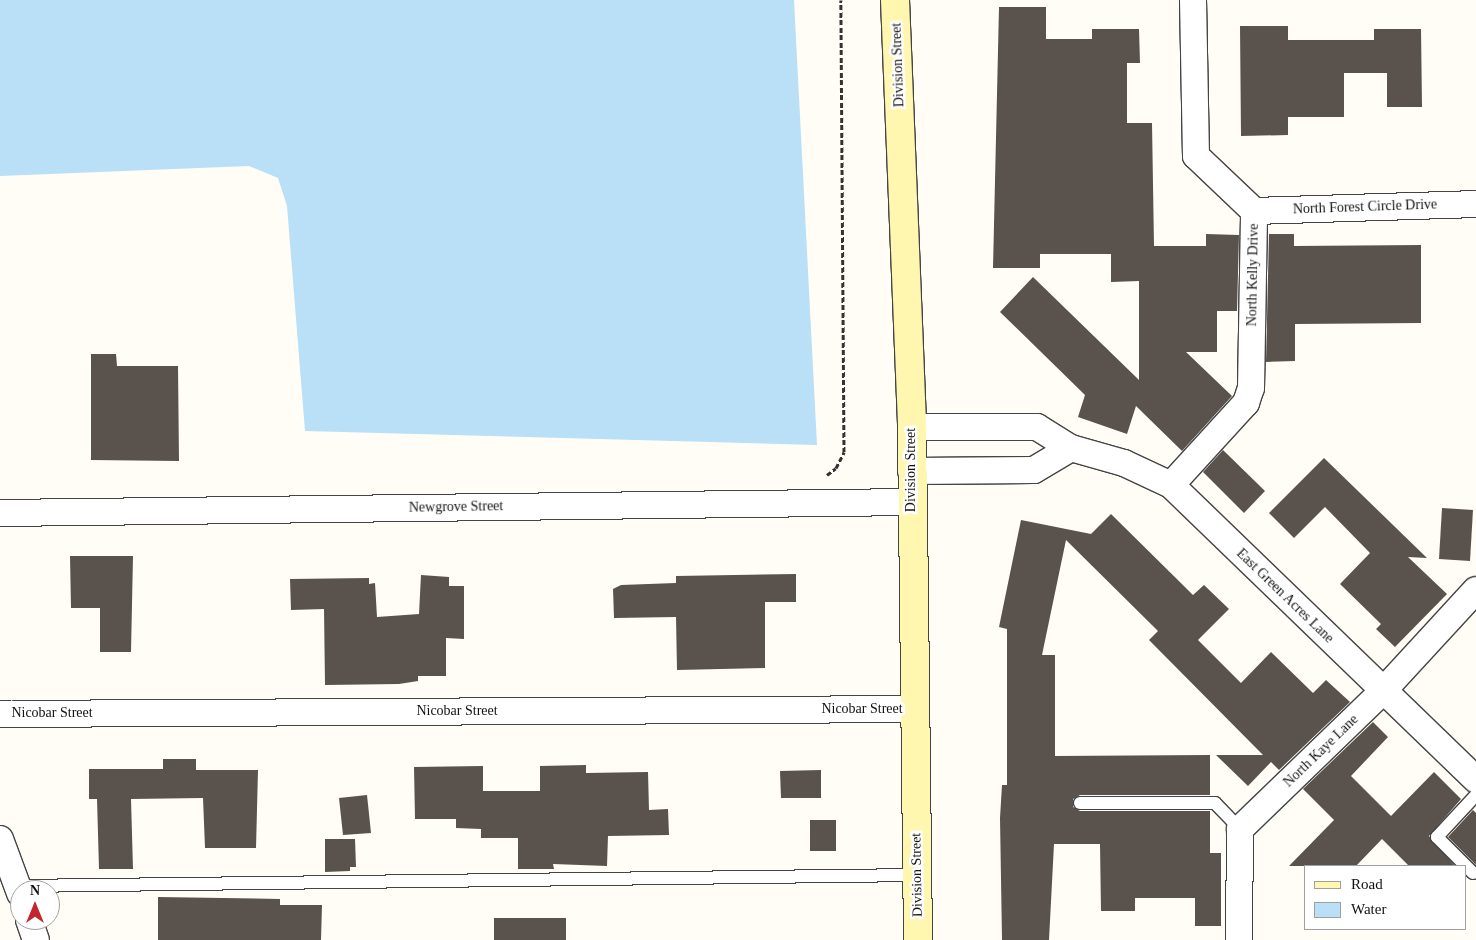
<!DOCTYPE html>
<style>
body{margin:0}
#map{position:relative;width:1476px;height:940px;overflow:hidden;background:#fffdf5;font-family:Georgia,serif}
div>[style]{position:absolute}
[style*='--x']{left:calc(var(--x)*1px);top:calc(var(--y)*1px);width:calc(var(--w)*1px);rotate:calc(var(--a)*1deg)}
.water>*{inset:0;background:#b9e0f7}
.building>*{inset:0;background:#5a524d}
.path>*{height:3px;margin-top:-1.5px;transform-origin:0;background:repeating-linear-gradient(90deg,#333 0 5px,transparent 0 7.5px)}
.roads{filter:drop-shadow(1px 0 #444) drop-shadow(-1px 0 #444) drop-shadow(0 1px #444) drop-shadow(0 -1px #444)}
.lane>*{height:12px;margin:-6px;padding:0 6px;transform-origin:6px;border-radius:6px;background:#fff}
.street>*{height:26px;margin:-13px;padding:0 13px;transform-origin:13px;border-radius:13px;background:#fff}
.secondary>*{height:28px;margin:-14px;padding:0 14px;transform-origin:14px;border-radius:14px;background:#fff6b0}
span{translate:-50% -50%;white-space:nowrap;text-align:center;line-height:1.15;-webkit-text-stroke:5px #fff;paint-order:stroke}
.street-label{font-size:14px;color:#111}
.legend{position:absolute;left:1304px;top:865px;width:162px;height:65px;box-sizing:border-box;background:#fff;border:1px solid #a0a0a0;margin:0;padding:6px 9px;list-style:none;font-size:15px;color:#111}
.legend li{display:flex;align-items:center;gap:10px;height:25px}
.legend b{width:25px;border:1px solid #a0a0a0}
.north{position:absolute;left:10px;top:880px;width:50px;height:50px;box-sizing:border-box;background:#fff;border:1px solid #a0a0a0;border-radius:50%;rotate:0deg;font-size:14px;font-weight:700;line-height:20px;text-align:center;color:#111}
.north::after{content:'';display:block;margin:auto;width:18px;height:22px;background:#c4262e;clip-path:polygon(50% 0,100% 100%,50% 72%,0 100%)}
</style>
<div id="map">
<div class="water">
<i style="clip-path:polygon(0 0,794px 0,817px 445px,305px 431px,287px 206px,278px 178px,249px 166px,0 176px)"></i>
</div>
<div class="building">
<i style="clip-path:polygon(999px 7px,1046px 7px,1046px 39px,1092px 39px,1092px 29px,1139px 29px,1140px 63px,1127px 63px,1127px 123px,1152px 123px,1154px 246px,1206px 246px,1206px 234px,1239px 235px,1237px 311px,1217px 311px,1217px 352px,1186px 352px,1232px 396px,1182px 451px,1136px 406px,1127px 434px,1078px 417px,1085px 395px,1000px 312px,1033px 277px,1139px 380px,1139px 281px,1111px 282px,1111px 254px,1040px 254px,1040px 268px,993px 268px)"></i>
<i style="clip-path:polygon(1240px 26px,1288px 26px,1288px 40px,1374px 40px,1374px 29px,1421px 29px,1422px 107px,1387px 107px,1387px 73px,1344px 73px,1344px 117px,1288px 117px,1288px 135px,1241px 136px)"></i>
<i style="clip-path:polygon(1269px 234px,1294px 234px,1294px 246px,1421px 245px,1421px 323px,1295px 324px,1295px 361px,1266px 362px)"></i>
<i style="clip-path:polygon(91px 354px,116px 354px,117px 366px,178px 366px,179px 461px,91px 460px)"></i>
<i style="clip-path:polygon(1223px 450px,1265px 491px,1244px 513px,1203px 472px)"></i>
<i style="clip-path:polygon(1324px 458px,1427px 558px,1408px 557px,1447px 594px,1395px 647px,1376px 629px,1381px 624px,1340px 584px,1370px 553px,1325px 507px,1294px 538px,1269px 513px)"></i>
<i style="clip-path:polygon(1442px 508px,1473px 510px,1470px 561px,1439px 559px)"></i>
<i style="clip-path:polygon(1111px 514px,1193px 595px,1204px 585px,1229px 609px,1198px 640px,1241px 683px,1271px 652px,1313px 693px,1326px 680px,1350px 702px,1279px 770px,1271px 762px,1248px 786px,1216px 755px,1263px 755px,1149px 640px,1158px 631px,1066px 540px,1042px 655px,1055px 655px,1055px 756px,1210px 755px,1210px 795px,1080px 795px,1073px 799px,1073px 807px,1080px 811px,1210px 811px,1210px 853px,1221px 853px,1221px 926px,1195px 926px,1195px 898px,1135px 898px,1135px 911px,1101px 911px,1100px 844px,1054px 844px,1049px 940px,1002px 940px,1000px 818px,1002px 785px,1007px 785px,1007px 629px,999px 627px,1021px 520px,1091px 534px)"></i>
<i style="clip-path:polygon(70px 556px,133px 556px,131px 652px,100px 652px,100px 608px,71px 608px)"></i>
<i style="clip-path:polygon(796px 574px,796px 602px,765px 602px,765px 668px,677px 670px,676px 617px,614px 618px,613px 589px,621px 585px,676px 583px,676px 576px)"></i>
<i style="clip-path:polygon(421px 575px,449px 577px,449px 586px,464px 586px,464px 639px,446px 638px,446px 676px,418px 676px,418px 681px,399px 684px,325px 685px,324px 609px,291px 610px,290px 579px,369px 578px,369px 584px,375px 583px,377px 617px,419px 614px)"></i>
<i style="clip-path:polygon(1373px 722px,1388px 737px,1351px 776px,1391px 816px,1434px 772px,1461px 799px,1429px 836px,1455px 866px,1409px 866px,1382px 839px,1356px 866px,1289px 866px,1334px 820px,1303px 789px)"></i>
<i style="clip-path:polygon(163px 759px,196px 759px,196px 770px,258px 770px,256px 848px,205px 848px,203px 798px,131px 799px,133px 869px,99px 869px,97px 799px,89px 799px,89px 769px,163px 769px)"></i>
<i style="clip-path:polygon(586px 765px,586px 773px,648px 772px,649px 810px,668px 809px,669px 835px,608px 836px,607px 866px,553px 864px,554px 869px,518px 869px,518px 838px,481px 838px,481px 829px,456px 828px,456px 819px,415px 819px,414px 767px,483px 766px,483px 791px,540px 791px,540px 766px)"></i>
<i style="clip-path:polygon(821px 770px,821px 798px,781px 798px,780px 771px)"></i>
<i style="clip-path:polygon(367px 795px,371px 833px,343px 835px,339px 798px)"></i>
<i style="clip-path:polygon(1473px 810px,1476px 813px,1476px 865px,1448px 837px)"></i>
<i style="clip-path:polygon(810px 820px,836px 820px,836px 851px,810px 851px)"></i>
<i style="clip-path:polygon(325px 839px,355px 839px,356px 867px,350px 867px,350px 871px,325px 872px)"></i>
<i style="clip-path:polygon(158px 897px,280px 899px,280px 905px,322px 905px,321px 940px,158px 940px)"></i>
<i style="clip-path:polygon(494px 918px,566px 918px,566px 940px,494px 940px)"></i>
</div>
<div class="path">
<i style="--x:827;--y:475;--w:11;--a:-38"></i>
<i style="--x:836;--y:468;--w:18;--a:-63"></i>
<i style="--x:844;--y:452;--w:452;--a:-90.4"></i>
</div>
<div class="roads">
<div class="lane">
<i style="--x:1080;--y:803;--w:135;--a:0"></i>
<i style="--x:1215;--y:803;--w:36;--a:46"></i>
<i style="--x:1473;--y:873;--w:51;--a:-135"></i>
<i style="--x:1437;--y:837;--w:57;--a:-47.1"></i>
<i style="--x:18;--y:886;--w:900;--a:-0.7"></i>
</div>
<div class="street">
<i style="--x:1254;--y:211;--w:222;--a:-1.8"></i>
<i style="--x:912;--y:427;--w:125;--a:0"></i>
<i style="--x:1037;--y:427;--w:40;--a:32"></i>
<i style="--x:1071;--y:448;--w:55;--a:15.8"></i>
<i style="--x:1124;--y:463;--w:52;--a:25.1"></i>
<i style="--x:1171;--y:485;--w:424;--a:44"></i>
<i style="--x:911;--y:471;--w:123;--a:-0.5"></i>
<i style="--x:1034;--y:470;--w:43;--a:-30.7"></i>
<i style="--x:1171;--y:485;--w:111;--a:-47.6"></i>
<i style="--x:1246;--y:403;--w:16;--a:-72"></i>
<i style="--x:1251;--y:388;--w:177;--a:-89"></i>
<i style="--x:1254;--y:211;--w:80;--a:-136.5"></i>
<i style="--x:1196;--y:156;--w:156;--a:-91.1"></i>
<i style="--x:0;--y:513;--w:911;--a:-0.69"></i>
<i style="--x:0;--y:714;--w:914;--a:-0.31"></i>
<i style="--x:0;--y:839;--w:58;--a:69.7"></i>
<i style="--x:29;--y:920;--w:21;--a:71"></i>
<i style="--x:1239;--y:940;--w:111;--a:-89.5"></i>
<i style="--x:1240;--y:829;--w:199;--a:-44"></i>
<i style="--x:1383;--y:691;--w:137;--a:-47.4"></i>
</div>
<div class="secondary">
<i style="--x:895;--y:0;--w:427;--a:87.7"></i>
<i style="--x:912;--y:427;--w:513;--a:89.33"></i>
</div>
</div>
<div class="street-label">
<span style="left:898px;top:65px;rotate:-92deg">Division Street</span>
<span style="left:1365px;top:207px;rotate:-2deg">North Forest Circle Drive</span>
<span style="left:1253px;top:275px;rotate:-89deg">North Kelly Drive</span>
<span style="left:911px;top:470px;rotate:-90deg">Division Street</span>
<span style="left:456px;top:507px;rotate:-1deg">Newgrove Street</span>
<span style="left:1285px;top:596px;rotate:44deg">East Green Acres Lane</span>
<span style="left:862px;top:709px">Nicobar Street</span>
<span style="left:457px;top:711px">Nicobar Street</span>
<span style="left:52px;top:713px">Nicobar Street</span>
<span style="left:1321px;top:751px;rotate:-44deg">North Kaye Lane</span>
<span style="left:917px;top:875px;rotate:-91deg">Division Street</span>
</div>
<ul class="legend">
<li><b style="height:6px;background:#fff6b0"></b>Road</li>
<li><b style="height:14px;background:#b9e0f7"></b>Water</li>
</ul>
<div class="north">N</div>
</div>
